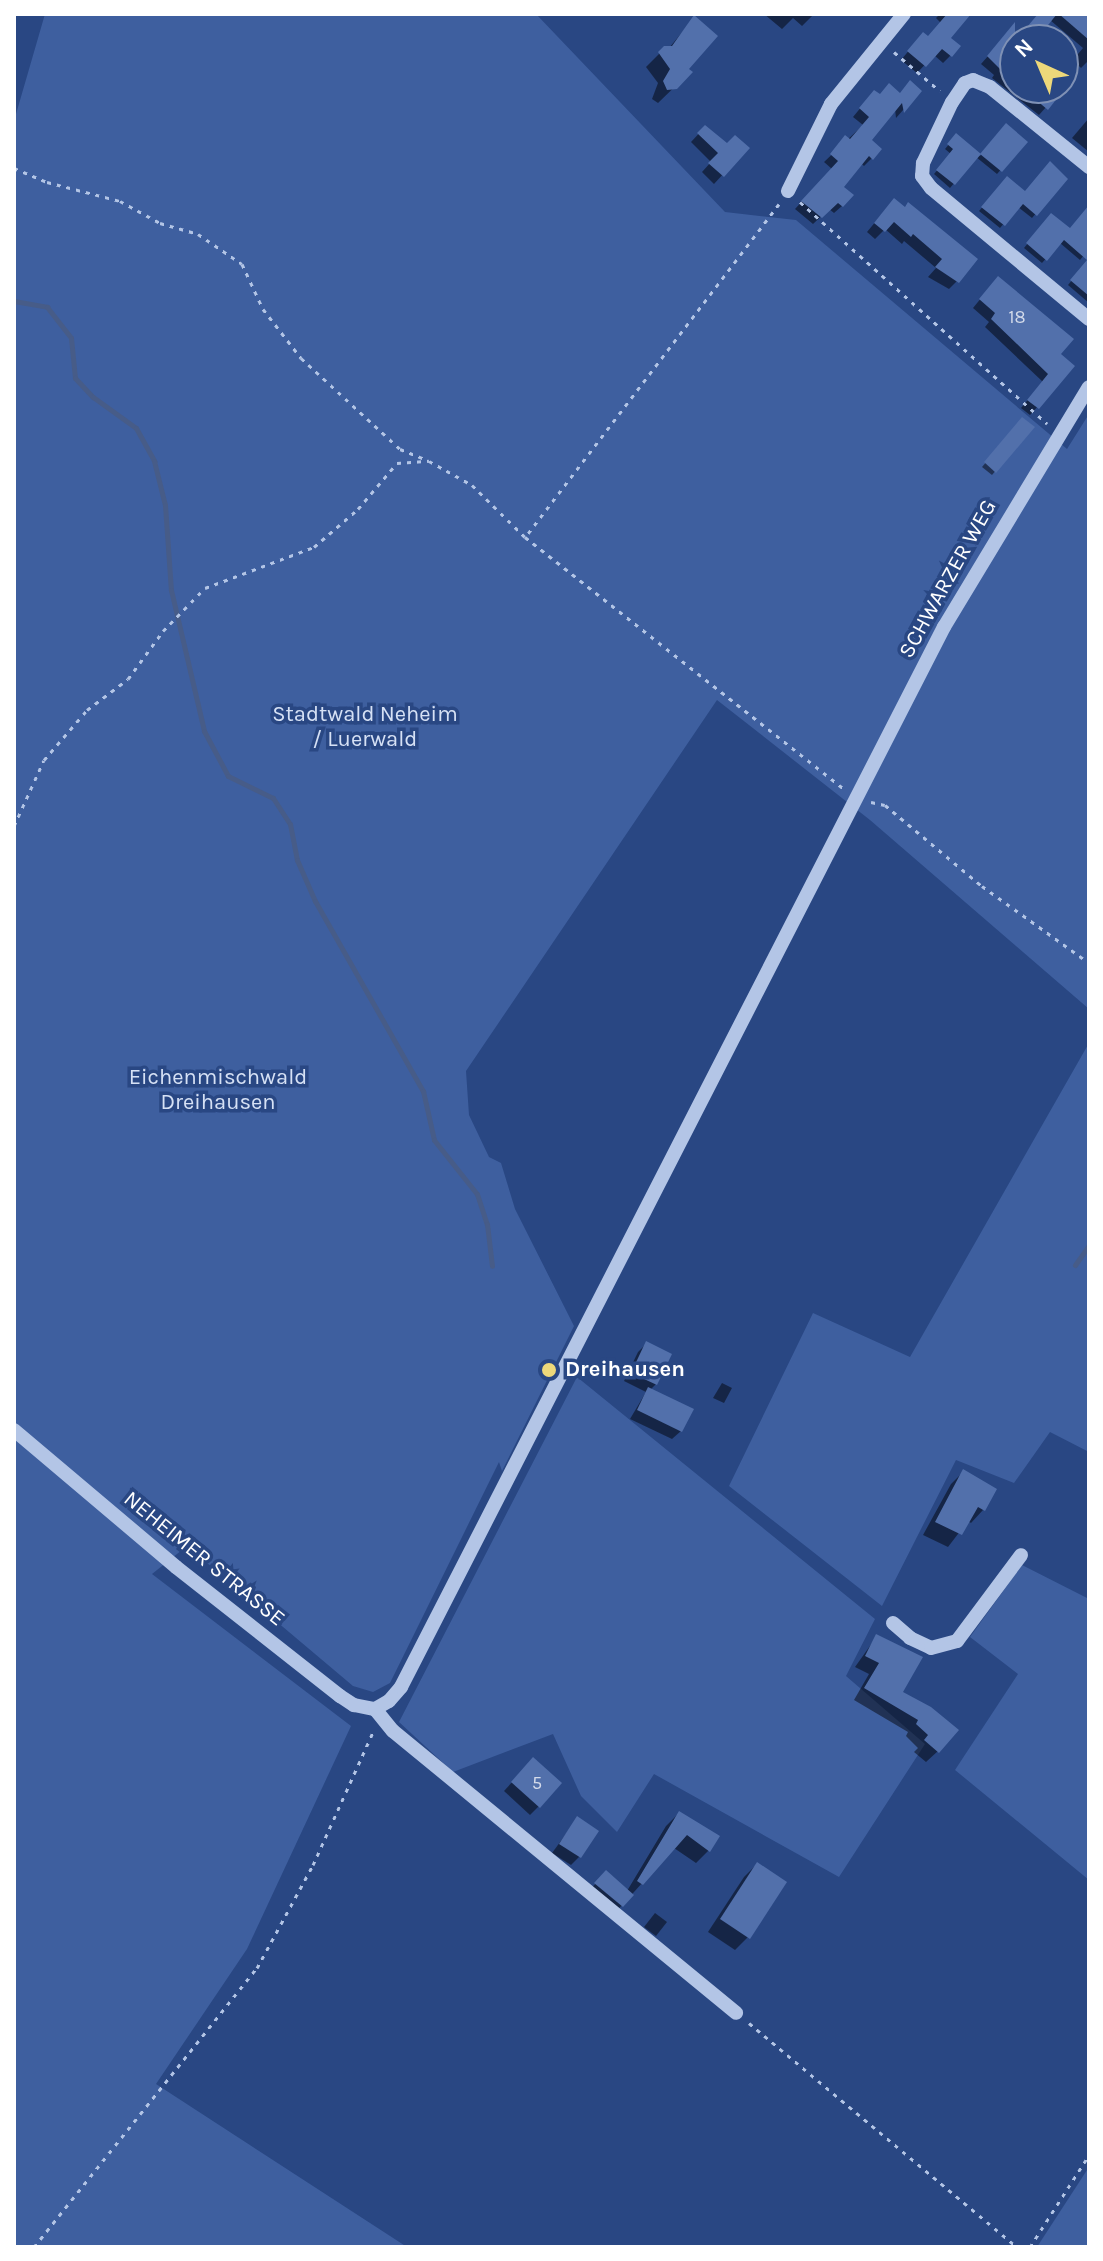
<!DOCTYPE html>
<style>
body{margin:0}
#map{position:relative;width:1103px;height:2261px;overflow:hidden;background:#294783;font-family:Karla,sans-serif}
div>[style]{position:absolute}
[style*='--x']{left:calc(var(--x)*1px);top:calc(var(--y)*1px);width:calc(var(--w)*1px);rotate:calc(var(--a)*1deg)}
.green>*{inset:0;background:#3e5f9f}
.shadow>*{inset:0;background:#0007}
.stream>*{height:5px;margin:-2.5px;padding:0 2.5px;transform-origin:2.5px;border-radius:2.5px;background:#475c88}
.building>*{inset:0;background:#5270ab}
.path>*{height:3px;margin-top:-1.5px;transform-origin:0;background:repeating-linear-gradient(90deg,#b3c5e6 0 4px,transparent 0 10px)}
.minor>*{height:14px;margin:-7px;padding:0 7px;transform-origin:7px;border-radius:7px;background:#b3c5e6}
.dots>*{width:22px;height:22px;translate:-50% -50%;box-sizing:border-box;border:4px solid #294783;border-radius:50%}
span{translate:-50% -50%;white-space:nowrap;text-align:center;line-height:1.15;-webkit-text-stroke:7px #294783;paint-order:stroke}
.number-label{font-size:18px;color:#d4dbea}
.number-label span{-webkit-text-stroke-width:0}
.street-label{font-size:22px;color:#fff}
.park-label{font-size:22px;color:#d6e1f5}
.poi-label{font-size:22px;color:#fff;font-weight:700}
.left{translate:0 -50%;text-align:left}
.frame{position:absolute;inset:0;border:16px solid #fff;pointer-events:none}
.north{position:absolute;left:999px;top:24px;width:80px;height:80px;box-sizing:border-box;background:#294783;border:2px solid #7f91b5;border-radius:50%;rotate:316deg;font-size:22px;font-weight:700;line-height:32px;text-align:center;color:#fff}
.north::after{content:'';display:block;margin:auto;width:28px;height:36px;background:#edd87a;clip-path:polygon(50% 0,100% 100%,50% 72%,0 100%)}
</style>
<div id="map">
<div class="green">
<i style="clip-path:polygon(45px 14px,536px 14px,725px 212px,796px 220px,1067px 449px,1089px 414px,1089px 1009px,870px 820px,717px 700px,466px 1071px,469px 1115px,489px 1157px,501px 1163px,515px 1209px,574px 1326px,502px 1471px,499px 1462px,390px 1683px,373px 1692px,353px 1686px,187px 1546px,152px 1574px,351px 1726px,247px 1949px,156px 2084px,407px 2247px,14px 2247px,14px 121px)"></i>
<i style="clip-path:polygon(1089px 1043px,1089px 1452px,1050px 1432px,1014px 1483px,956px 1460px,882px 1606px,729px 1486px,813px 1313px,910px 1357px)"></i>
<i style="clip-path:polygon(577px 1377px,875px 1619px,846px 1676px,925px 1744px,839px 1877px,654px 1774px,617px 1832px,581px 1796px,553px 1734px,453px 1772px,399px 1722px)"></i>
<i style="clip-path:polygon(1022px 1565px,1089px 1599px,1089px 1880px,955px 1770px,1018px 1674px,970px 1637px)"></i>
<i style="clip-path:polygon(1089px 2167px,1089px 2247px,1037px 2247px)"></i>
</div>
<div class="shadow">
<i style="clip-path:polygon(764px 14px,814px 14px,802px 26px,793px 18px,782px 29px)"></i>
<i style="clip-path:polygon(940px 14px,968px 14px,948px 38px,950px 56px,943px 63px,934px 55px,917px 73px,901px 60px,916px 42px,928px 39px,941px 23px,936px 18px)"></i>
<i style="clip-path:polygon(1039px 14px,1089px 17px,1089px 60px,1081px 68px,1073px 60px,1083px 48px,1050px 20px,1033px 40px,1015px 40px,1015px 88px,1063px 88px,1039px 115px,992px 78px,994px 75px,981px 64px,1011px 30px,1020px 37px)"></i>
<i style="clip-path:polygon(694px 18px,686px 69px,690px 72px,658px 103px,652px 99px,658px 83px,646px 67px,665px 48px,669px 48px)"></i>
<i style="clip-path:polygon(1063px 74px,1070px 80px,1063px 88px)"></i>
<i style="clip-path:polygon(920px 91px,896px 118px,895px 109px,869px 140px,872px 158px,864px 166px,861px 163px,841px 187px,842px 206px,834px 213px,829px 209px,813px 224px,795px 209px,832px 169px,824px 162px,863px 125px,853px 117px,867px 100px)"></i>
<i style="clip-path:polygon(1089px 118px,1089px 152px,1072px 138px)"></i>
<i style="clip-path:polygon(1006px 126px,1025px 142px,997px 174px,976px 157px,950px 188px,934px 174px,951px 154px,945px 149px,956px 136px,980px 156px)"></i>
<i style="clip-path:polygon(705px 127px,726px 146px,747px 148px,714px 184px,702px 172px,711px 162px,691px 142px)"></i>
<i style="clip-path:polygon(1007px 179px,1025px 194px,1065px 179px,1032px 218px,1018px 207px,1000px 228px,979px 211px)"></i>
<i style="clip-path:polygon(909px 205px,957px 281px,949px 289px,928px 277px,936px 268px,904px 241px,902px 244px,885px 229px,875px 239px,867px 232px,886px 209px,904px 209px)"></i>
<i style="clip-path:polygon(1089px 207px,1089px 249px,1080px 260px,1060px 243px,1042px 263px,1024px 248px,1048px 219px,1070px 231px)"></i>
<i style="clip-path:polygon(1089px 259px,1089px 303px,1068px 285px)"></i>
<i style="clip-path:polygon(991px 286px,1073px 367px,1030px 415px,1021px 408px,1043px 382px,985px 327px,989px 322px,973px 308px)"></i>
<i style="clip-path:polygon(1023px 419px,1032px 427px,992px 475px,982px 467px)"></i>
<i style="clip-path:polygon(647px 1343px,656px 1384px,650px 1390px,681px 1431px,672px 1439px,630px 1419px,646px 1392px,624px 1381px,638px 1352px)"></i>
<i style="clip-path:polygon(722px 1383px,732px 1388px,724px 1403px,713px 1398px)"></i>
<i style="clip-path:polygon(964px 1471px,983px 1510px,971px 1523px,968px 1521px,948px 1547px,923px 1535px,951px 1484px)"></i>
<i style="clip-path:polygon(877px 1636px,901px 1692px,929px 1708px,938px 1751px,926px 1762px,914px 1752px,918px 1748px,906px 1736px,908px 1732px,854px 1700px,869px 1674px,855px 1667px)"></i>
<i style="clip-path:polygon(525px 1768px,539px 1806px,530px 1815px,504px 1791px)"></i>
<i style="clip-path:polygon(679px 1813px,709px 1850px,696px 1863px,674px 1848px,614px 1914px,587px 1893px,598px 1881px,627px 1891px,666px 1826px)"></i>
<i style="clip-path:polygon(577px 1819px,579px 1857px,571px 1865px,552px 1853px)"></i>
<i style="clip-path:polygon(757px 1864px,748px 1937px,735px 1950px,708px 1932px,744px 1877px)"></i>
<i style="clip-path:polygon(655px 1913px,667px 1922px,656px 1936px,644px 1927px)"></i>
</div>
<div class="stream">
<i style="--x:14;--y:301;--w:34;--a:10"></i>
<i style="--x:47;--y:307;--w:39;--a:52"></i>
<i style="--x:71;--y:338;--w:40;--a:84.3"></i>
<i style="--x:75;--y:378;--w:26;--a:47"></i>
<i style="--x:93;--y:397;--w:53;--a:35.8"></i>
<i style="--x:136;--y:428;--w:38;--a:61"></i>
<i style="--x:154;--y:461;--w:45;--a:76"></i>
<i style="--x:165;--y:505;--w:85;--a:86"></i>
<i style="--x:171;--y:590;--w:145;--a:76.8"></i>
<i style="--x:204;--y:731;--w:51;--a:61.9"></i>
<i style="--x:228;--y:776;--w:50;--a:26.1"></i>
<i style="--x:273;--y:798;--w:31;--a:57"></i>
<i style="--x:290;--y:824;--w:37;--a:79"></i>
<i style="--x:297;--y:860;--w:45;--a:66.3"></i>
<i style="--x:315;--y:901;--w:219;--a:60.4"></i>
<i style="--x:423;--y:1091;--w:50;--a:77.3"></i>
<i style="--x:434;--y:1140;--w:69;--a:51.5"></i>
<i style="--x:477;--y:1194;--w:32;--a:72"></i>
<i style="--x:487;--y:1224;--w:42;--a:83.2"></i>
<i style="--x:1075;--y:1265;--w:24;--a:-55"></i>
</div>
<div class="building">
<i style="clip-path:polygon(947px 14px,971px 14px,951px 38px,961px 46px,952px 57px,942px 49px,926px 67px,907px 51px,923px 32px,928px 36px)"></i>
<i style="clip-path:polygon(1038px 14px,1057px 14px,1036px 40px,1016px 40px)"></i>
<i style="clip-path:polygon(1059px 14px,1089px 14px,1089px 40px)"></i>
<i style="clip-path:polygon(694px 15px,718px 36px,689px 69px,693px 72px,677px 89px,667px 90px,663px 81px,670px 69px,658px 52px,664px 46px,672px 46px)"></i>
<i style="clip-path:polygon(1015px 22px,1015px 84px,987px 56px)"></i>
<i style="clip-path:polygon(910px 80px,922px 91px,904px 113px,902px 103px,872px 140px,882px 149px,873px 160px,869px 156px,844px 187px,854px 195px,843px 207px,838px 203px,822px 218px,801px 201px,838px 161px,830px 154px,845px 135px,850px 139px,869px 117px,859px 108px,874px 90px,880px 94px,889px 83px,900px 93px)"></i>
<i style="clip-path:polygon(1022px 88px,1065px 88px,1048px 110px)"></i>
<i style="clip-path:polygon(1006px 123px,1028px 142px,1002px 172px,980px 154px)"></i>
<i style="clip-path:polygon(705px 125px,727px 143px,735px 135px,750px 148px,724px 177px,708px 163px,718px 153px,697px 133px)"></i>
<i style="clip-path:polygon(956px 133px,981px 154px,955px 185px,936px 170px,953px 149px,947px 144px)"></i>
<i style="clip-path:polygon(1050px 161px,1068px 179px,1037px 216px,1023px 204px,1005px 226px,981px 207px,1007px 176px,1025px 191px)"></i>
<i style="clip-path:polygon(894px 198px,905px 207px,908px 202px,978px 259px,959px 283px,935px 267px,942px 259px,913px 234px,911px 237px,894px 222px,885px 232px,874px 223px)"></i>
<i style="clip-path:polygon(1089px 205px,1089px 296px,1070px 280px,1087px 260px,1064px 240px,1047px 261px,1026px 243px,1051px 213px,1070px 228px)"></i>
<i style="clip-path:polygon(998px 276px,1074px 339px,1061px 354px,1075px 366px,1039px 409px,1027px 400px,1048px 374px,991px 319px,995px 313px,979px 299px)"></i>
<i style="clip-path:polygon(1022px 417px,1035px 427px,996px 473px,984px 462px)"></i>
<i style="clip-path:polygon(646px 1341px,672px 1354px,657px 1385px,631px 1373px)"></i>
<i style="clip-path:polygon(648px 1387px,694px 1409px,682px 1432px,637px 1410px)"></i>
<i style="clip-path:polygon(963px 1469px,997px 1489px,985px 1511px,978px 1507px,962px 1535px,935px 1522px)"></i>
<i style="clip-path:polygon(876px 1634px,923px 1657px,903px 1692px,931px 1707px,959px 1730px,939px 1753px,924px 1740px,928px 1735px,916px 1724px,918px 1720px,864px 1688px,879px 1663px,865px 1656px)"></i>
<i style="clip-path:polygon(533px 1757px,562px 1783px,540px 1808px,511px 1782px)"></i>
<i style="clip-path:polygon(679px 1811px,720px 1836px,710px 1852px,687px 1835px,643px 1885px,637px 1881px)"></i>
<i style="clip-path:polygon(577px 1816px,599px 1831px,581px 1858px,559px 1844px)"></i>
<i style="clip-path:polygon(757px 1862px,787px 1882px,750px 1939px,720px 1919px)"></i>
<i style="clip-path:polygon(606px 1870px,634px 1895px,623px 1907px,594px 1883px)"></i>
</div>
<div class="path">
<i style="--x:894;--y:52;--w:60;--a:40.3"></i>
<i style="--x:14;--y:168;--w:36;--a:23"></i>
<i style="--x:47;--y:182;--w:75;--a:14.6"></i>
<i style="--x:120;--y:201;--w:46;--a:28.8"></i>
<i style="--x:160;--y:223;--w:40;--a:16"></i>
<i style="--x:198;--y:234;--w:53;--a:34.3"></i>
<i style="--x:242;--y:264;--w:50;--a:65"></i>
<i style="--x:263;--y:309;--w:62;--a:52.2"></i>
<i style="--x:301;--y:358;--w:134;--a:42.6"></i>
<i style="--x:400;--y:449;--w:27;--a:22"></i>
<i style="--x:800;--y:202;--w:332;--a:41.9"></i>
<i style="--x:779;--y:204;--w:419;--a:127.3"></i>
<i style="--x:525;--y:537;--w:407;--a:38.3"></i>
<i style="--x:871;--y:802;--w:14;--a:12"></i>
<i style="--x:885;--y:805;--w:126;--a:39.9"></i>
<i style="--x:982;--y:886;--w:132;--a:35.7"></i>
<i style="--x:14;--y:826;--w:72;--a:-65.6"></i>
<i style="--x:44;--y:760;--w:66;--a:-49.3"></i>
<i style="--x:87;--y:710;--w:51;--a:-37.1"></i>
<i style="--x:128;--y:679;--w:59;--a:-53.9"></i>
<i style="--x:163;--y:631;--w:60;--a:-45.7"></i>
<i style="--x:205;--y:588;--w:116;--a:-20.6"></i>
<i style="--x:314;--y:547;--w:58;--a:-40.8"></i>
<i style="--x:358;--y:509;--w:60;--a:-49.7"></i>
<i style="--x:397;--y:463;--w:32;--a:-4"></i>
<i style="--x:429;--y:461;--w:49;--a:29.2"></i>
<i style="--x:472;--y:485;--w:74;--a:44.5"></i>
<i style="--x:749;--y:2023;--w:349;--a:39.9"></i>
<i style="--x:34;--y:2247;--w:357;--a:-51.4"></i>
<i style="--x:257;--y:1968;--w:117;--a:-61.5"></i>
<i style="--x:313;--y:1865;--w:146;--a:-65.7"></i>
<i style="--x:1030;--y:2247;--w:109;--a:-57.3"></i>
</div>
<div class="minor">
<i style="--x:1089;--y:167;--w:127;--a:-141.1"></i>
<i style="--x:990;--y:87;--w:18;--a:-158"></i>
<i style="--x:973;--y:80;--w:9;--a:159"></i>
<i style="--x:965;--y:83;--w:23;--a:124"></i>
<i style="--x:952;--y:102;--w:68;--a:115.4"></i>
<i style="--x:923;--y:163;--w:13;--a:94"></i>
<i style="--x:922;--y:176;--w:15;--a:53"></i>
<i style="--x:931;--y:188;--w:205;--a:39.7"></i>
<i style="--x:788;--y:191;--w:97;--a:-63.7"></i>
<i style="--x:831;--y:104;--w:116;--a:-51"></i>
<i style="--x:14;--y:1430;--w:212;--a:40.2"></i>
<i style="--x:176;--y:1567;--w:209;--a:38.2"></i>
<i style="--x:340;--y:1696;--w:17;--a:33"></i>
<i style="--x:354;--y:1705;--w:21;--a:11"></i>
<i style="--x:893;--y:1623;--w:23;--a:41"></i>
<i style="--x:910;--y:1638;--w:23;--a:25"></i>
<i style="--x:931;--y:1648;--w:27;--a:-15"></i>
<i style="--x:957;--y:1641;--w:107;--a:-53.3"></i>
<i style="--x:375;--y:1709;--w:16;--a:-30"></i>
<i style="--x:389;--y:1701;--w:18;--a:-49"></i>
<i style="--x:401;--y:1687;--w:1191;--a:-62.88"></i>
<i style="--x:944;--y:627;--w:280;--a:-58.9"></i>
<i style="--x:375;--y:1709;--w:28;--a:51"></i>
<i style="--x:393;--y:1731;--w:444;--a:39.4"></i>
</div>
<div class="dots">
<i style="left:549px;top:1370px;background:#edd87a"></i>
</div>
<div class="number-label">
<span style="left:1017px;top:317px">18</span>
<span style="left:537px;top:1783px">5</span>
</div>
<div class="street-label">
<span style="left:948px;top:579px;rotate:-61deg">SCHWARZER WEG</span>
<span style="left:204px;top:1559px;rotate:39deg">NEHEIMER STRASSE</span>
</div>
<div class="park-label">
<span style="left:365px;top:727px">Stadtwald Neheim<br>/ Luerwald</span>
<span style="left:218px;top:1090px">Eichenmischwald<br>Dreihausen</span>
</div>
<div class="poi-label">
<span class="left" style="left:565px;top:1370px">Dreihausen</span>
</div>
<div class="frame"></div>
<div class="north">N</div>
</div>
